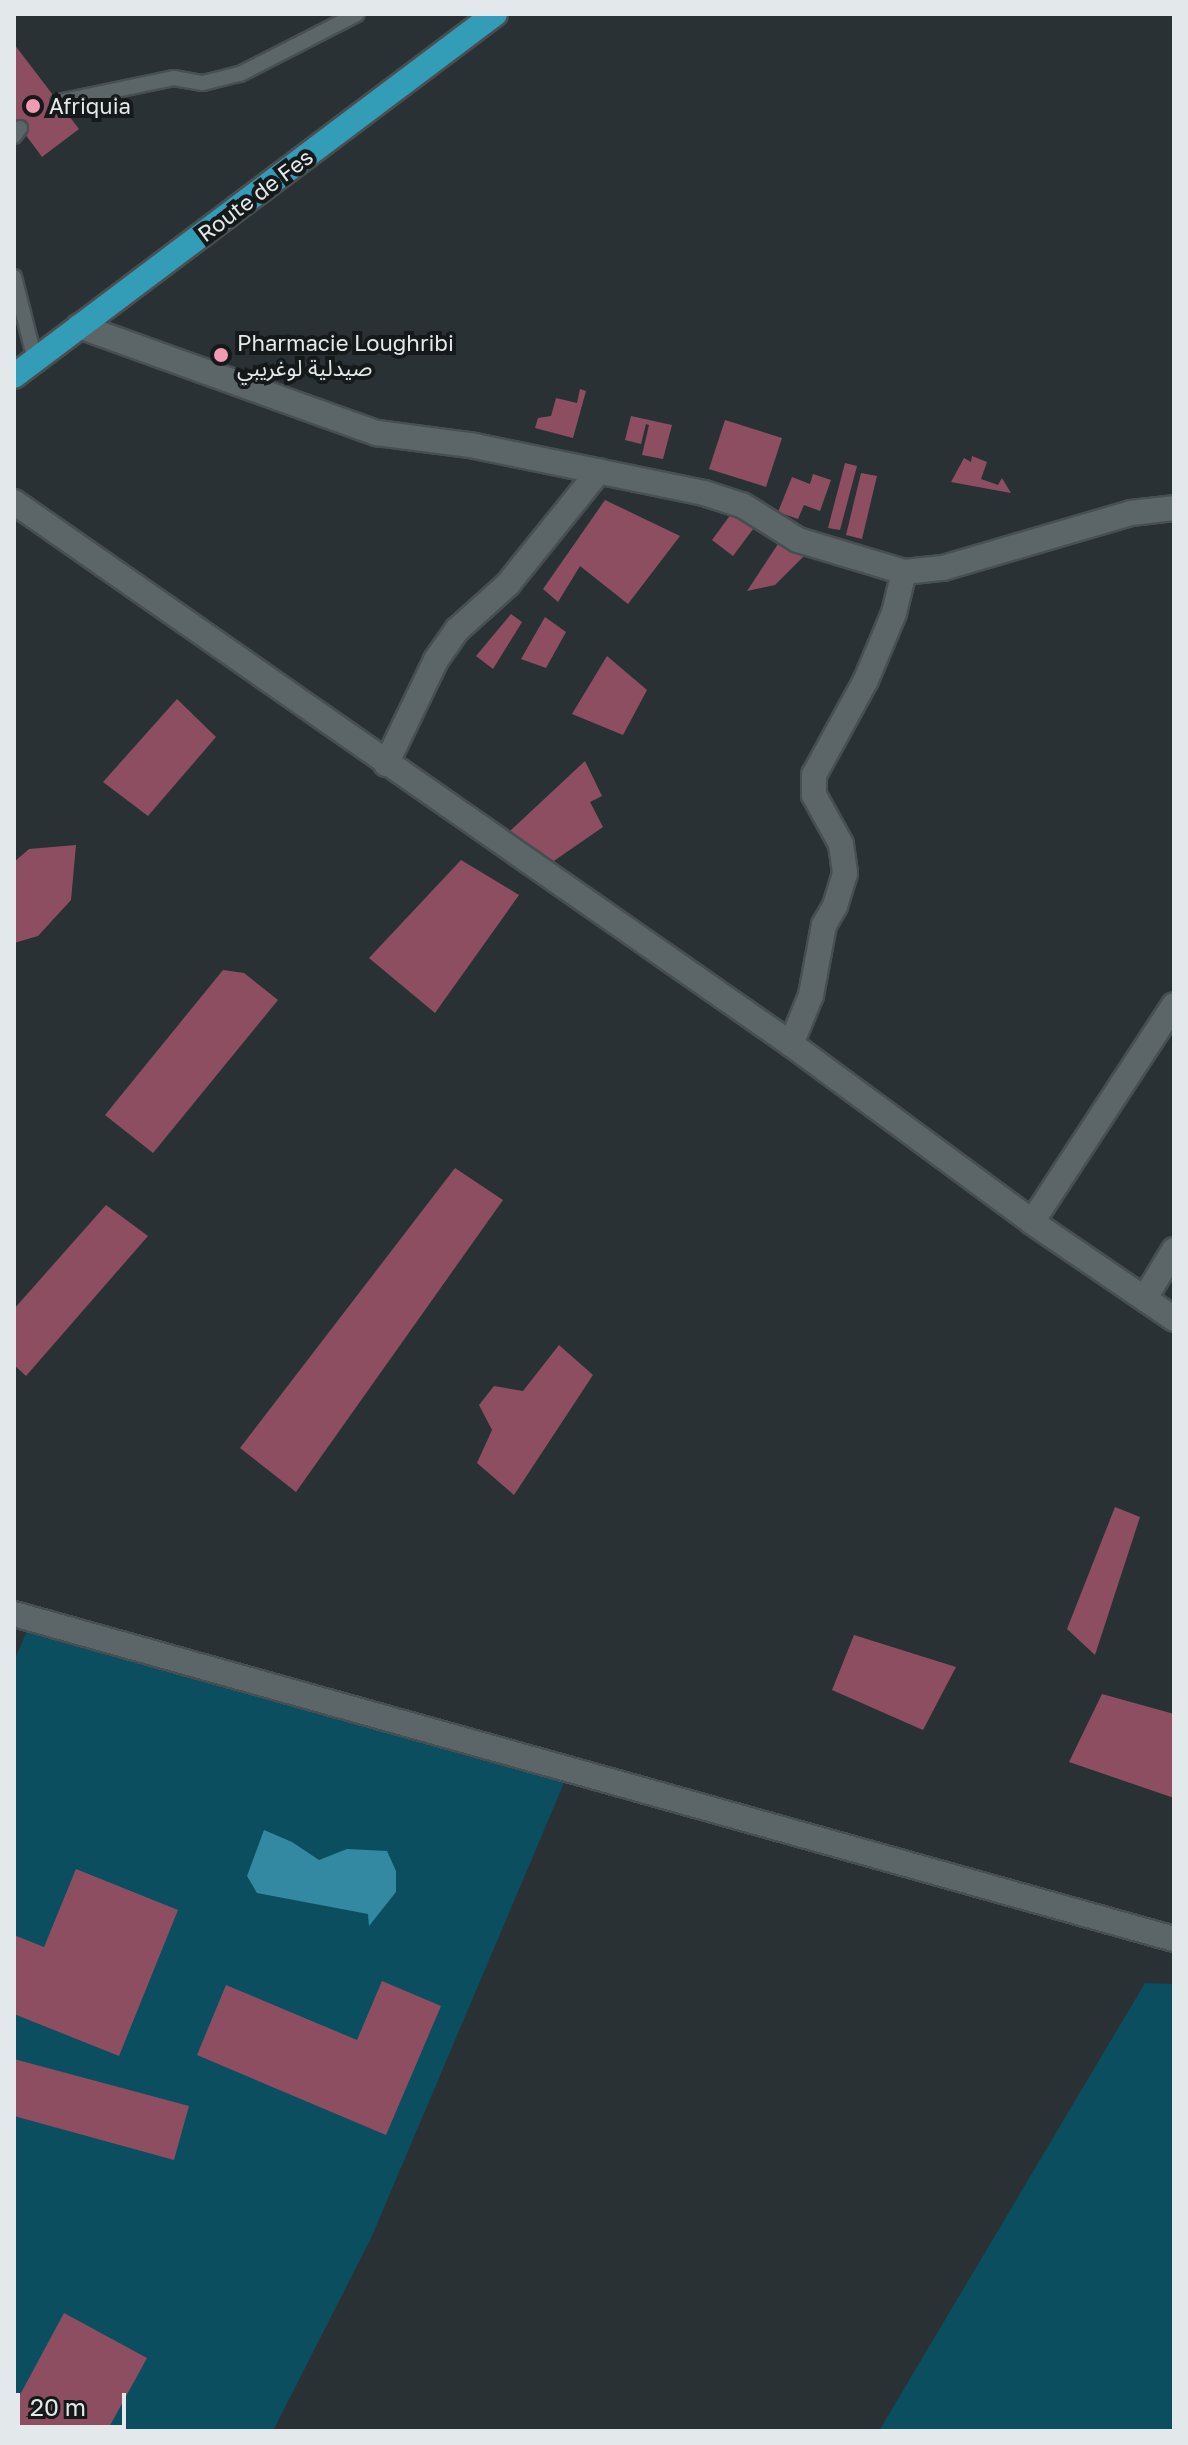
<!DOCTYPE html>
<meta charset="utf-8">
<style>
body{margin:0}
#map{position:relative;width:1188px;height:2445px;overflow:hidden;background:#293135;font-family:"Golos Text","Noto Sans Arabic",sans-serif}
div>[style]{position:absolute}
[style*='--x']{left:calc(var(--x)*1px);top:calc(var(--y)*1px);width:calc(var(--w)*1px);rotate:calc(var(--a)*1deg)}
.green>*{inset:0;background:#0b4e60}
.water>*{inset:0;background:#3389a2}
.building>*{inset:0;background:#8d4e62}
.roads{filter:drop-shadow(2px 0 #484f52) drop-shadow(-2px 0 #484f52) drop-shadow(0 2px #484f52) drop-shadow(0 -2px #484f52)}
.lane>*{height:14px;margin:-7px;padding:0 7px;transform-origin:7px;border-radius:7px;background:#5c6669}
.street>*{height:24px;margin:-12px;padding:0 12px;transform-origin:12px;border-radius:12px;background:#5c6669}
.primary>*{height:24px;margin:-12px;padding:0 12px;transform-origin:12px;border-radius:12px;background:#339cb6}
.dots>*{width:22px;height:22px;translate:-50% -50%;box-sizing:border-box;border:4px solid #15191a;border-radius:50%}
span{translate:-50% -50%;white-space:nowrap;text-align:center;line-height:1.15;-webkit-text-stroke:8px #15191a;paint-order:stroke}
.poi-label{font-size:22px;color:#e3e9eb}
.left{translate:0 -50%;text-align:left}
.street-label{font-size:22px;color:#e3e9eb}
.frame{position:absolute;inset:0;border:16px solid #e3e9eb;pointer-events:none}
.scale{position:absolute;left:16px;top:2393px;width:110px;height:36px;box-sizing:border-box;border:4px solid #e3e9eb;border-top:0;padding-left:10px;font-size:24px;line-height:28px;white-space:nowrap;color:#e3e9eb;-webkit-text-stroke:6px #15191a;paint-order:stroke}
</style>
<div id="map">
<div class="green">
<i style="clip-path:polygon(30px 1624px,564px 1783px,372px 2236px,273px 2431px,14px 2431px,14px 1661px)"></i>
<i style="clip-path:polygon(1145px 1983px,1174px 1984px,1174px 2431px,879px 2431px)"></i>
</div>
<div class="water">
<i style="clip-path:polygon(264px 1830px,292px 1842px,319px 1860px,347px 1849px,387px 1851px,396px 1871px,396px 1892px,369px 1926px,368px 1914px,257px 1893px,247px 1876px)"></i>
</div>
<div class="building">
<i style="clip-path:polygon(14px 44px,79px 129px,42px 157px,14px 119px)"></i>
<i style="clip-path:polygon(580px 389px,586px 391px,573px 438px,535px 428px,538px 418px,551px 416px,556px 398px,577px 403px)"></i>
<i style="clip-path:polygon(631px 416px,672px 425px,663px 459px,642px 455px,649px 425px,646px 424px,641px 444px,625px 440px)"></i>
<i style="clip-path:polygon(725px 420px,782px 438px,766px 487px,709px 469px)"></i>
<i style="clip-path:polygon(972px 456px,987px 462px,981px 479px,998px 485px,1002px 478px,1011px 493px,951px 482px,964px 458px,971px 462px)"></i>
<i style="clip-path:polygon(845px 463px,857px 466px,840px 530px,828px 528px)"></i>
<i style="clip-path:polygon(861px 473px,877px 476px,862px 539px,846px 535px)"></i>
<i style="clip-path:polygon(813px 474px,831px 480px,820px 511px,804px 505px,798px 519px,778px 512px,792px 477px,810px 484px)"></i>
<i style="clip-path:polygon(605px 500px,680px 536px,628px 604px,580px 566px,558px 602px,543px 589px)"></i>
<i style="clip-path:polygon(737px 506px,759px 521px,733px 556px,712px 540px)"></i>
<i style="clip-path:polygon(780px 541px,807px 553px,775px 585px,747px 591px)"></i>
<i style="clip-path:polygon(511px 614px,522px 622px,493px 669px,476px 656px)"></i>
<i style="clip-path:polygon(545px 617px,566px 632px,546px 668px,521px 659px)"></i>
<i style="clip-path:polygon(607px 656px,647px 690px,623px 735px,572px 714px)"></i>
<i style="clip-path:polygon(177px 699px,216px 737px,148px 816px,103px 782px)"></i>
<i style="clip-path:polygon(585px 761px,602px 796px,590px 802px,603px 827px,548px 865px,510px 831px)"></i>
<i style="clip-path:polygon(76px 845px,71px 900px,38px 936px,14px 943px,14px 862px,29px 849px)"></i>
<i style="clip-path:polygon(461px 860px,519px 895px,435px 1013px,369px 958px)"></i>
<i style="clip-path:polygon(223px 970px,244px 973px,278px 1000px,153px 1153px,105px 1115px)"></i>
<i style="clip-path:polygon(455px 1168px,503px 1200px,296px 1492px,240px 1448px)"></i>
<i style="clip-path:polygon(106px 1205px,148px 1236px,26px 1376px,14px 1365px,14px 1309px)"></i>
<i style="clip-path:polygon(559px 1345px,593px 1375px,514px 1495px,477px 1463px,492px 1430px,479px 1405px,494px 1386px,523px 1391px)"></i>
<i style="clip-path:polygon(1115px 1507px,1140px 1517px,1095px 1655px,1067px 1629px)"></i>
<i style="clip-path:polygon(854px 1635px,956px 1667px,923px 1730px,832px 1690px)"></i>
<i style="clip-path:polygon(1102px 1694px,1174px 1714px,1174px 1798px,1069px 1762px)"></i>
<i style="clip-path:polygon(76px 1869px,178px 1910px,119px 2056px,14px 2014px,14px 1935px,44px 1947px)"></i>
<i style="clip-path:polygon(382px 1981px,441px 2006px,386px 2135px,197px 2055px,226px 1985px,357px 2040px)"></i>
<i style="clip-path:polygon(14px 2059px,189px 2106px,174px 2160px,14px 2116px)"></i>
<i style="clip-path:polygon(64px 2313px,147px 2358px,107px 2431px,14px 2431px,14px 2406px)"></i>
</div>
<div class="roads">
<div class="lane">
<i style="--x:58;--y:102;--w:118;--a:-11.7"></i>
<i style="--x:174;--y:78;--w:29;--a:10"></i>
<i style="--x:203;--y:83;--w:38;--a:-14"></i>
<i style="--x:240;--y:74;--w:131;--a:-27.1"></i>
<i style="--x:14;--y:136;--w:10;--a:-53"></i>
<i style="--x:14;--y:277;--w:86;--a:75.8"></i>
</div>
<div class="street">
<i style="--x:79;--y:326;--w:317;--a:19.8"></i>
<i style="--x:377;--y:433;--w:94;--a:7.4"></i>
<i style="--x:470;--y:445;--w:239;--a:11.6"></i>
<i style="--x:704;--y:493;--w:40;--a:18"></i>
<i style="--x:742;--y:505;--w:66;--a:32"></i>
<i style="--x:798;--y:540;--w:111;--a:16.8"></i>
<i style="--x:904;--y:572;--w:39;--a:-6"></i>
<i style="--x:943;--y:568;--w:196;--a:-16.3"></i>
<i style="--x:1131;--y:513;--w:43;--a:-6.6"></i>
<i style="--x:14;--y:502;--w:947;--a:34.9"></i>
<i style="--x:791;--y:1044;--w:300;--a:36.4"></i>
<i style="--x:1032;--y:1222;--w:172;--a:34.3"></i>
<i style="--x:386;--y:764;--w:115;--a:-64.3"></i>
<i style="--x:436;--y:660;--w:37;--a:-55"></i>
<i style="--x:457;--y:630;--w:69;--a:-42"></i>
<i style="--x:508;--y:584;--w:145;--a:-51.2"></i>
<i style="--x:791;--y:1044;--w:53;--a:-67.8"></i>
<i style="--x:811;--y:995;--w:71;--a:-79.5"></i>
<i style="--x:824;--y:925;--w:22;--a:-60"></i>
<i style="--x:835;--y:906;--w:34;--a:-73"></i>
<i style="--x:845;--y:873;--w:29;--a:-98"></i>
<i style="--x:841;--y:844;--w:56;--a:-118.9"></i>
<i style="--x:814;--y:795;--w:20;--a:-90"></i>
<i style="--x:814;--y:775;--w:108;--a:-61.3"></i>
<i style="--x:866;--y:680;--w:73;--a:-67.3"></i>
<i style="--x:894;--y:613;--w:42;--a:-76.3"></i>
<i style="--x:1032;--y:1222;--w:259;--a:-56.8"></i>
<i style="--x:1145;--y:1298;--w:56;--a:-58.9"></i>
<i style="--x:14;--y:1614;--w:1205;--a:15.65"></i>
</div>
<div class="primary">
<i style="--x:14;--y:376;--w:602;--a:-36.97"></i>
</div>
</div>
<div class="dots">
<i style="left:33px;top:106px;background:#f19ab4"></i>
<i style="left:221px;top:355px;background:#f19ab4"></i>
</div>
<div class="poi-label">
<span class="left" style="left:49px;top:106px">Afriquia</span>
<span class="left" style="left:237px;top:355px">Pharmacie Loughribi<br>صيدلية لوغريبي</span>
</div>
<div class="street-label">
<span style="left:255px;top:195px;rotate:-37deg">Route de Fes</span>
</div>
<div class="frame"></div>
<div class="scale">20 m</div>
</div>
